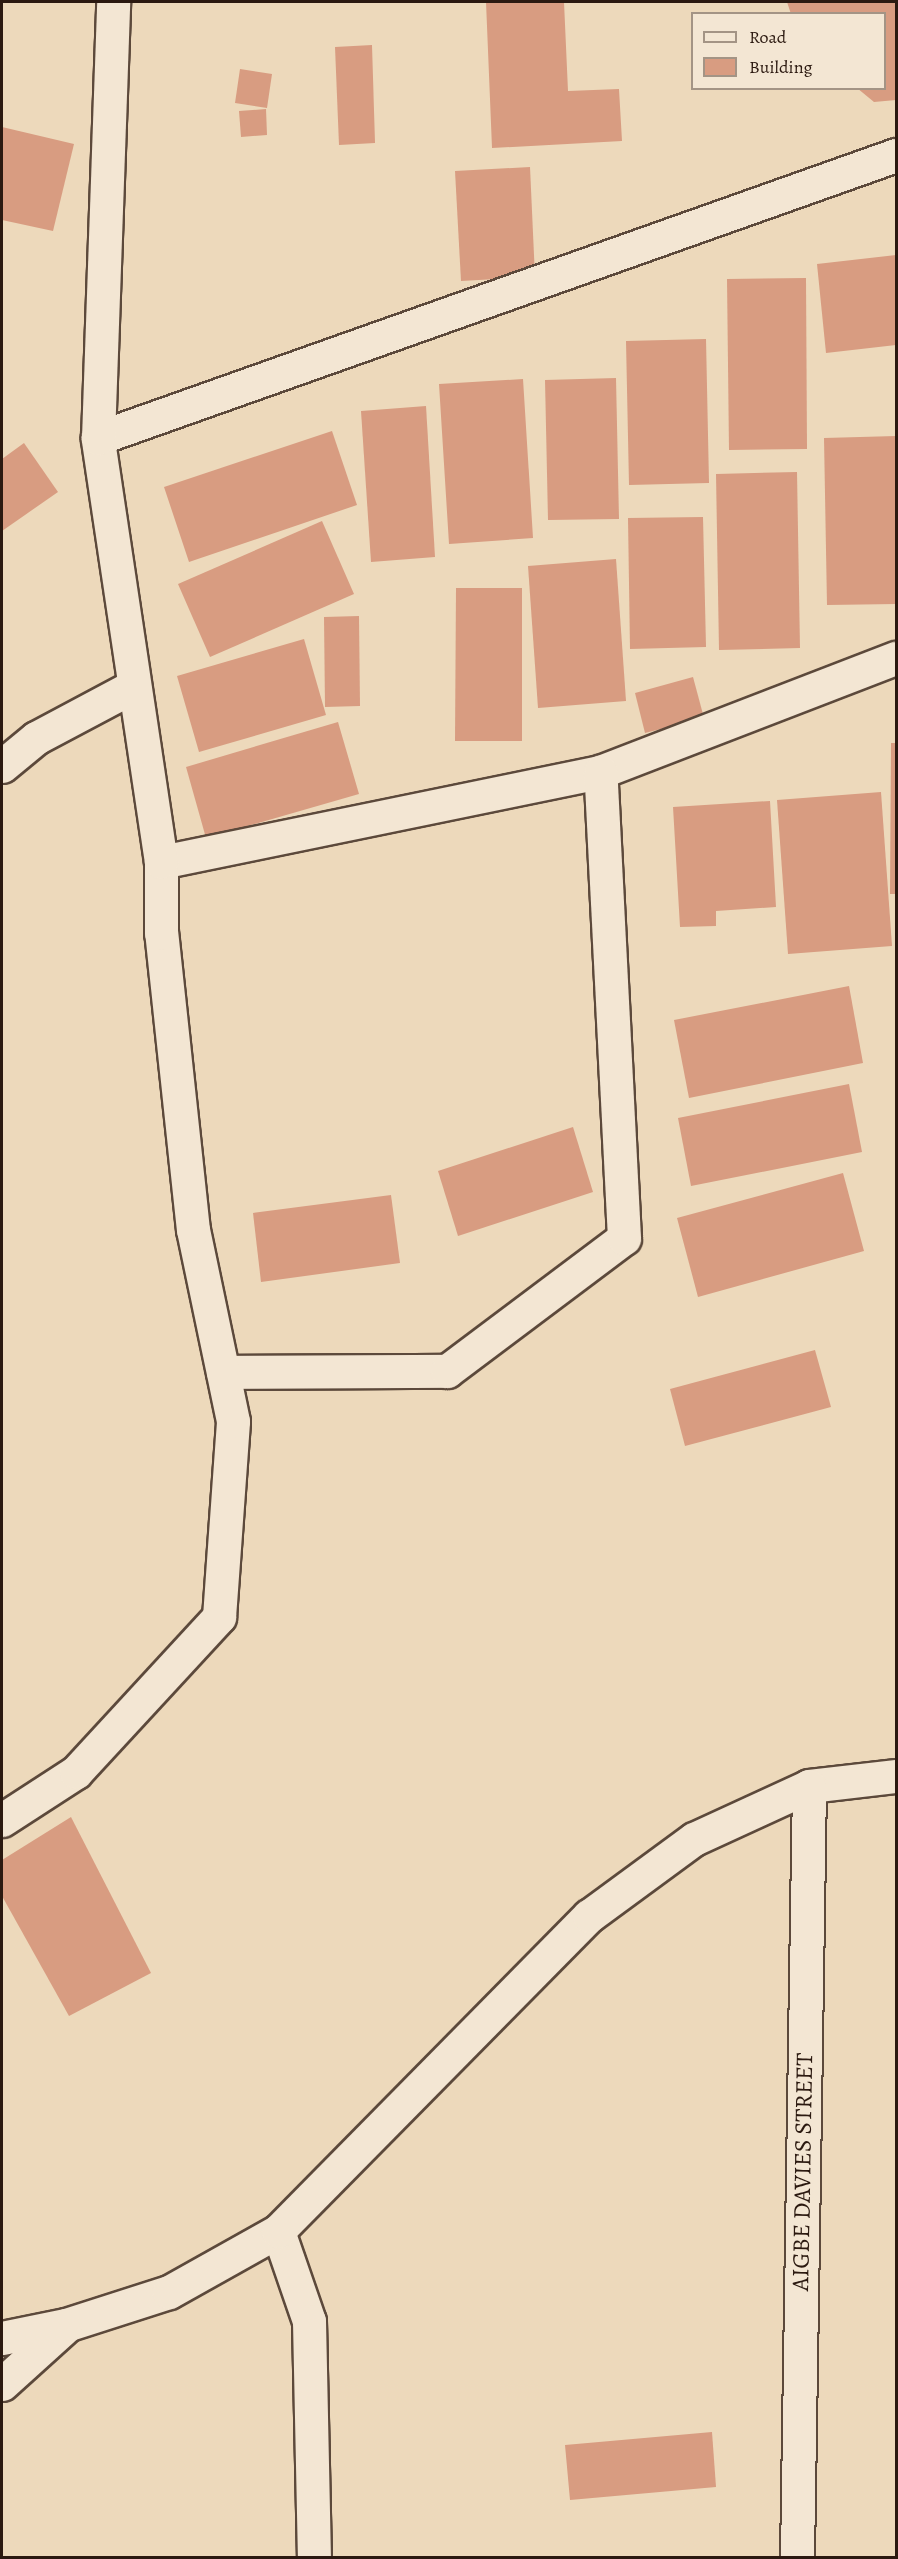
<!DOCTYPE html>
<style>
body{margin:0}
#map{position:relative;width:898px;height:2559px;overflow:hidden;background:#edd9bb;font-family:Alegreya,serif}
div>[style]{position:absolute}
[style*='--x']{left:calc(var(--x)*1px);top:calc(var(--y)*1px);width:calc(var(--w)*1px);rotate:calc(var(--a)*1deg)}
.building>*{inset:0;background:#d89c81}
.roads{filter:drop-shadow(2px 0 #5c493b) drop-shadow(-2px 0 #5c493b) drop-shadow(0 2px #5c493b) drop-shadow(0 -2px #5c493b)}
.minor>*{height:33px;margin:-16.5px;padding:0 16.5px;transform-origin:16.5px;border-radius:16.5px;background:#f3e6d3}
span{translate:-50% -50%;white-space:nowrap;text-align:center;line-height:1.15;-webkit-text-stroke:4.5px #f3e6d3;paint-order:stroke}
.street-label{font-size:24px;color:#2b1910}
.frame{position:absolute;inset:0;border:3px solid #2b1910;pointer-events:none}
.legend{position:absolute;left:691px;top:12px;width:195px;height:78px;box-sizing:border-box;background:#f3e6d3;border:2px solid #a39485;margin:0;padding:8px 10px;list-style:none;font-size:18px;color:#2b1910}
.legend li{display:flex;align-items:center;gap:12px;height:30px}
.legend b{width:30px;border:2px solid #a39485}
</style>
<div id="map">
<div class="building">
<i style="clip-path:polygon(486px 2px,564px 2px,568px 91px,619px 89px,622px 141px,492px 148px)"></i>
<i style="clip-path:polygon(787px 2px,896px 2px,896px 100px,874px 102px,857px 88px,884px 88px,884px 14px,791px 14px)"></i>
<i style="clip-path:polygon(372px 45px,375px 143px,339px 145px,335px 47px)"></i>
<i style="clip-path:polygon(240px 69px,272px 74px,267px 108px,235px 103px)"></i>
<i style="clip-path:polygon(266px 109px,267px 135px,241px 137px,239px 111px)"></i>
<i style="clip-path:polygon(2px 127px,74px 144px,53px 231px,2px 220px)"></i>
<i style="clip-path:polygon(530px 167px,535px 277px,461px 281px,455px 171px)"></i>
<i style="clip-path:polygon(896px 255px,896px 345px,826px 353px,817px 264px)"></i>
<i style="clip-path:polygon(806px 278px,807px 449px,729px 450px,727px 279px)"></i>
<i style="clip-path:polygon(706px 339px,709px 483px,629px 485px,626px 341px)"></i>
<i style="clip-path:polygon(616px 378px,619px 519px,548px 520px,545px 380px)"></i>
<i style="clip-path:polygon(523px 379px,533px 538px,449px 544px,439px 384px)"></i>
<i style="clip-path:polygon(426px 406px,435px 557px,371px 562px,361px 411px)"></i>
<i style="clip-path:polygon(332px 431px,357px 505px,189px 562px,164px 487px)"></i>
<i style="clip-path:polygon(896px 436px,896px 604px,827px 605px,824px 438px)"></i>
<i style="clip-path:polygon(24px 443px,58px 492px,2px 531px,2px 459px)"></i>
<i style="clip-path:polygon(797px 472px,800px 648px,719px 650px,716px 474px)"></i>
<i style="clip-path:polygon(703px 517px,706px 647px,630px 649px,628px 518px)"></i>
<i style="clip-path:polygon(322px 521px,354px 594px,210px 657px,178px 584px)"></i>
<i style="clip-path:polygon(616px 559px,626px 701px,538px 708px,528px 566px)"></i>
<i style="clip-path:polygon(456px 588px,522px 588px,522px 741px,455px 741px)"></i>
<i style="clip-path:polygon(359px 616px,360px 706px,325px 707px,324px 617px)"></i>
<i style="clip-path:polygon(304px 639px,326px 715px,199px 752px,177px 676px)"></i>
<i style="clip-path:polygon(693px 677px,704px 718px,645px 733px,635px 693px)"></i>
<i style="clip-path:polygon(338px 722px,359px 794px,206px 838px,186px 767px)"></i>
<i style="clip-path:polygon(891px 743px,896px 743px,896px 894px,890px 894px)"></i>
<i style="clip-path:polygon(881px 792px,892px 946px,788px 954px,777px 800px)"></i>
<i style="clip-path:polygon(770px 801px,776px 907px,716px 911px,716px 926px,680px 927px,673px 807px)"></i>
<i style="clip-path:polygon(849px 986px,863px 1063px,689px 1098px,674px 1020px)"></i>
<i style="clip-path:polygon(849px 1084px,862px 1152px,691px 1186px,678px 1118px)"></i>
<i style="clip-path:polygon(573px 1127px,593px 1192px,458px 1236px,438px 1171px)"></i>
<i style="clip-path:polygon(843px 1173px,864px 1251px,698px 1297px,677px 1218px)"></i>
<i style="clip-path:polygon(391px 1195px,400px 1263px,261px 1282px,253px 1213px)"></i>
<i style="clip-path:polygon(815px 1350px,831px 1407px,685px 1446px,670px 1389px)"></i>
<i style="clip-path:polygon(71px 1817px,151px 1973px,69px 2016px,2px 1896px,2px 1860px)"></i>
<i style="clip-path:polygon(712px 2432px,716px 2487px,570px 2500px,565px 2445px)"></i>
</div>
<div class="roads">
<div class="minor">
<i style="--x:98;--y:438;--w:847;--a:-19.53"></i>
<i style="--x:2;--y:766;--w:44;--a:-39.5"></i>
<i style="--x:36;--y:738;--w:111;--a:-28"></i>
<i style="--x:161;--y:862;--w:448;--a:-11.6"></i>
<i style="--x:600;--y:772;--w:317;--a:-21.1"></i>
<i style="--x:223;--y:1372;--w:224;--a:-0.3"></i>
<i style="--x:447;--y:1371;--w:221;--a:-36.9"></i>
<i style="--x:624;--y:1238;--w:467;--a:-92.9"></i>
<i style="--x:2;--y:1820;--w:88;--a:-33"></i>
<i style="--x:76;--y:1772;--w:211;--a:-47.3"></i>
<i style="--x:219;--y:1617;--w:196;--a:-85.9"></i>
<i style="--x:233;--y:1421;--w:195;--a:-101.8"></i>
<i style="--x:193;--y:1230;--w:299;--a:-96.1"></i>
<i style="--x:161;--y:933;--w:71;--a:-90"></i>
<i style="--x:161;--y:862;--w:429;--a:-98.5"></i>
<i style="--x:98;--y:438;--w:436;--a:-88"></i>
<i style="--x:278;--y:2231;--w:95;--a:71"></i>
<i style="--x:309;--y:2321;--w:237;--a:88.8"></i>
<i style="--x:2;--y:2338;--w:65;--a:-11.5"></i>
<i style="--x:66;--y:2325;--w:108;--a:-17.8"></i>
<i style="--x:169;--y:2292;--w:125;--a:-29.2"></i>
<i style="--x:278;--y:2231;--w:443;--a:-45.4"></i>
<i style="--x:589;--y:1916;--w:130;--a:-36.3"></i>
<i style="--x:694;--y:1839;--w:127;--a:-24.7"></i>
<i style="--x:809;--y:1786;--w:88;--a:-6.6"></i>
<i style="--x:2;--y:2384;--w:85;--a:-42.1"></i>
<i style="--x:797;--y:2558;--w:772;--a:-89.11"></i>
</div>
</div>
<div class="street-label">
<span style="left:803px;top:2172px;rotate:-89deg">AIGBE DAVIES STREET</span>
</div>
<div class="frame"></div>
<ul class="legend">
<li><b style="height:8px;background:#f3e6d3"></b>Road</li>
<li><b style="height:16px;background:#d89c81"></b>Building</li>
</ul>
</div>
